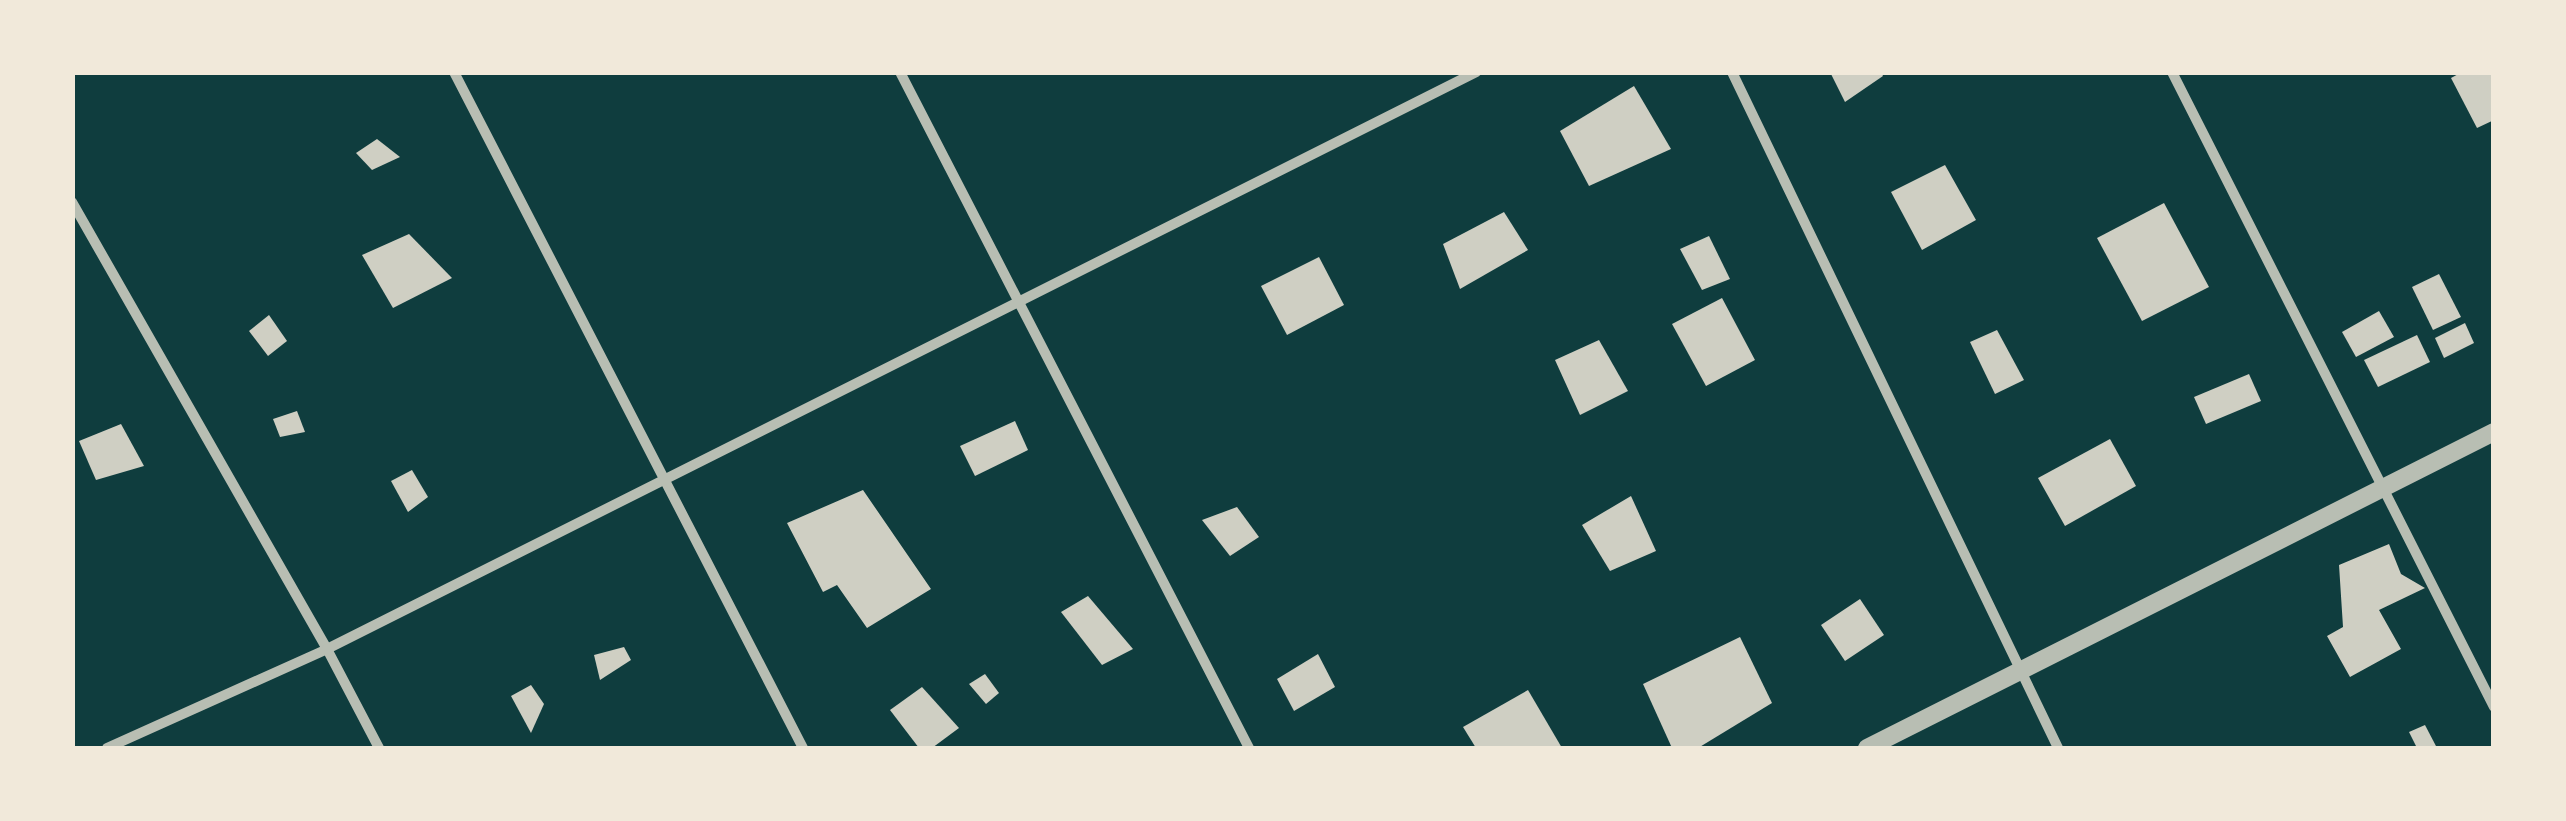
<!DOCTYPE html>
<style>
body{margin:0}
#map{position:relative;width:2566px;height:821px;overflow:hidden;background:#0f3d3e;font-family:"Nunito Sans",sans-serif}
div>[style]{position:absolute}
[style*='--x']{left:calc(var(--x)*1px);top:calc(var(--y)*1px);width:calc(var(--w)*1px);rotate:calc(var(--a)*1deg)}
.building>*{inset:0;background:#cfcfc3}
.minor>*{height:10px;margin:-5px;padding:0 5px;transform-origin:5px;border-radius:5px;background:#b8beb3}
.tertiary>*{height:18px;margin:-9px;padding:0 9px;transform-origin:9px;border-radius:9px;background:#b8beb3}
span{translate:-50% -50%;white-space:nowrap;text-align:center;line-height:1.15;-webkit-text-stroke:10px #f1e9da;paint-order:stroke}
.frame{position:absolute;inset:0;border:75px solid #f1e9da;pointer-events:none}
</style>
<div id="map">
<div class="building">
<i style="clip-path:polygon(1830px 72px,1881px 72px,1883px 76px,1845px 102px)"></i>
<i style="clip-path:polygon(2462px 72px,2494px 72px,2494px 120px,2477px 128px,2451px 78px)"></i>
<i style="clip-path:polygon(1634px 86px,1671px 149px,1589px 186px,1560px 131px)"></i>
<i style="clip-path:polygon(377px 139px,400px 157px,372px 170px,356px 153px)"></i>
<i style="clip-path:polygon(1945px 165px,1976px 220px,1922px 250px,1891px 192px)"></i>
<i style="clip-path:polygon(2164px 203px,2209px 287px,2142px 321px,2097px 238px)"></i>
<i style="clip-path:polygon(1504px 212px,1528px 250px,1460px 289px,1443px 244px)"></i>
<i style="clip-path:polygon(409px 234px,452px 278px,393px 308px,362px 255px)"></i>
<i style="clip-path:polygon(1709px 236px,1730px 279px,1702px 290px,1680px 249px)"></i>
<i style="clip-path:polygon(1319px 257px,1344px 305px,1287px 335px,1261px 286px)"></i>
<i style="clip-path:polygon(2439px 274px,2461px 317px,2433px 330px,2412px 287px)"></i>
<i style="clip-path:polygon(1722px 298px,1755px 360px,1706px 386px,1672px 324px)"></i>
<i style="clip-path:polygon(2379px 311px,2394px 337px,2356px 357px,2342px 332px)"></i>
<i style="clip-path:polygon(269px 315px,287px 341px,268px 356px,249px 331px)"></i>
<i style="clip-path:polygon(2465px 323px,2474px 343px,2444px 358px,2435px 338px)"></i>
<i style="clip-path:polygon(1997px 330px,2024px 380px,1995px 394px,1970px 342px)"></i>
<i style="clip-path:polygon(2417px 335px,2430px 362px,2378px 387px,2364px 360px)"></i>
<i style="clip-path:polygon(1599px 340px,1628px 391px,1580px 415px,1555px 360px)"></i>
<i style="clip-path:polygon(2249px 374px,2261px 401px,2206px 424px,2194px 397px)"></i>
<i style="clip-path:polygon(297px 411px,305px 432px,280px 437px,273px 419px)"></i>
<i style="clip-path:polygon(1015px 421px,1028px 450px,975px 476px,960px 446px)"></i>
<i style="clip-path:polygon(121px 424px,144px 466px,96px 480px,79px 441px)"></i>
<i style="clip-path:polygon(2110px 439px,2136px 486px,2065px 526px,2038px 478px)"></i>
<i style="clip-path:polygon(412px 470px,428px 497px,408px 512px,391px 481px)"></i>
<i style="clip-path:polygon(863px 490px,931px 589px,867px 628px,837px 585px,823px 592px,787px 523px)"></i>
<i style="clip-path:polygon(1631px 496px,1656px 551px,1610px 571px,1582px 525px)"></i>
<i style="clip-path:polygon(1237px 507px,1259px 537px,1230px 556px,1202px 520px)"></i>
<i style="clip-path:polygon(2389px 544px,2401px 574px,2425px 588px,2379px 610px,2401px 649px,2350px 677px,2327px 636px,2343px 627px,2339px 565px)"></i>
<i style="clip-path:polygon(1088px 596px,1133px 649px,1102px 665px,1061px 612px)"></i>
<i style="clip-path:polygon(1860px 599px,1884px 635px,1845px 661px,1821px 625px)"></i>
<i style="clip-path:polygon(1740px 637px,1772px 703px,1698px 748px,1672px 748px,1643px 684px)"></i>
<i style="clip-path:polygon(624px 647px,631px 660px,600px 680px,594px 655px)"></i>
<i style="clip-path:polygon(1318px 654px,1335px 687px,1294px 711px,1277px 679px)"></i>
<i style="clip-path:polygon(985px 674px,999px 693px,986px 704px,969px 684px)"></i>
<i style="clip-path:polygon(531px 685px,544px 704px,531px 733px,511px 696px)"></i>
<i style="clip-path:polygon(922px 687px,959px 728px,932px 748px,919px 748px,890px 710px)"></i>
<i style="clip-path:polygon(1528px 690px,1562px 748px,1476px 748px,1463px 727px)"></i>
<i style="clip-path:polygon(2425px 725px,2437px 748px,2417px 748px,2409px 732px)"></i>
</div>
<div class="minor">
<i style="--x:454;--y:72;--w:761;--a:62.69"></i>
<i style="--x:900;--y:72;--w:761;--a:62.69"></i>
<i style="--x:1732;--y:72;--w:751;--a:64.25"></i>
<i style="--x:2172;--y:72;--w:712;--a:63.11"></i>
<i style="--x:72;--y:202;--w:515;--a:60.3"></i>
<i style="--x:327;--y:649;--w:112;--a:62.3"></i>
<i style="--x:107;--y:748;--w:241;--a:-24.2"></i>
<i style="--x:327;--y:649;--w:1286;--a:-26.66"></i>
</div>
<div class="tertiary">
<i style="--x:1867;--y:748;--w:702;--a:-26.75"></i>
</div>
<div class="frame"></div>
</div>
